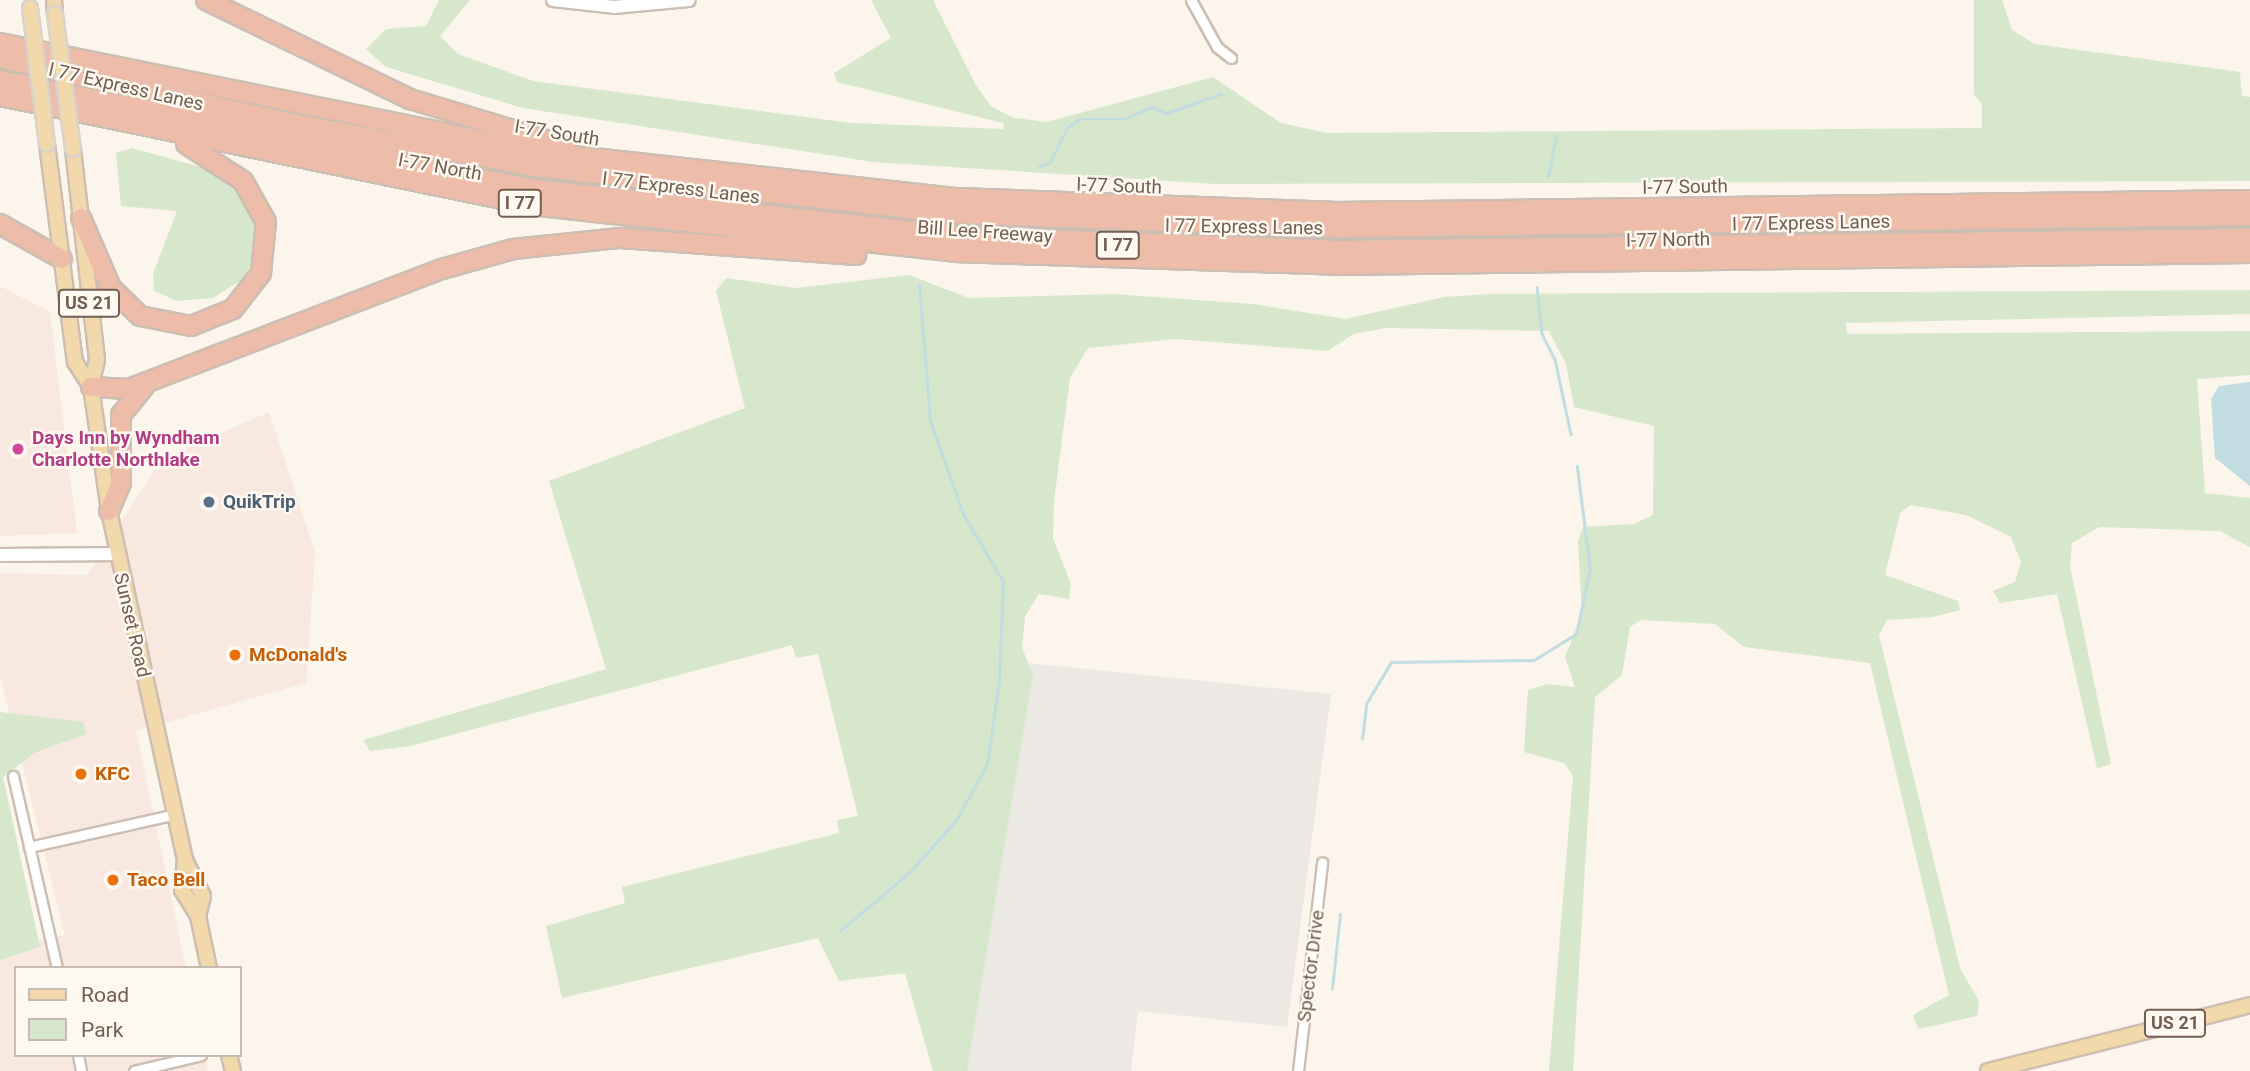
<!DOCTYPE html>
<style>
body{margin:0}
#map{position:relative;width:2250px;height:1071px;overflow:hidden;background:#fbf5eb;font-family:Roboto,sans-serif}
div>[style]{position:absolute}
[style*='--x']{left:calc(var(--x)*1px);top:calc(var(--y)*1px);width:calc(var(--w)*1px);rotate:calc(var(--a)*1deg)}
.commercial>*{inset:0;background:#f9e8e0}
.industrial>*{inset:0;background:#ece8e3}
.green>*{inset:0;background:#d6e7cb}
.water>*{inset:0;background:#c1dde2}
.stream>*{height:2.5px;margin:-1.25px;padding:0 1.25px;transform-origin:1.25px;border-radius:1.25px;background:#c1dde2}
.roads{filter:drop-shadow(2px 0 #ccbeb2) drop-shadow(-2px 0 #ccbeb2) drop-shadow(0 2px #ccbeb2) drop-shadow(0 -2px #ccbeb2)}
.street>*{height:9px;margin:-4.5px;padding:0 4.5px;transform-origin:4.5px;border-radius:4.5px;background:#fff}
.secondary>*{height:12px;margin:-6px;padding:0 6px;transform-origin:6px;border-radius:6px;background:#fff}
.primary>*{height:14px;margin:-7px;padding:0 7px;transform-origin:7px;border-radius:7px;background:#f1d9ac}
.highway>*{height:18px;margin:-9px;padding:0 9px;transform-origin:9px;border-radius:9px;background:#edbdaa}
.bridges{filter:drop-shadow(2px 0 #d8d2ce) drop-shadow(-2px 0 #d8d2ce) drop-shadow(0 2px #d8d2ce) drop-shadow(0 -2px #d8d2ce)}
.primary-bridge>*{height:14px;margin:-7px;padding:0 7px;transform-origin:7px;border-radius:7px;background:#f1d9ac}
.dots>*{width:19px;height:19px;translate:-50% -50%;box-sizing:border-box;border:4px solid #fdf9f1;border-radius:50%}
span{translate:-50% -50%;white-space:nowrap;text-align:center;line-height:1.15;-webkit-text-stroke:5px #fdf9f1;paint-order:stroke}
.shield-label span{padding:2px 5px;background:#fdf9f1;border:2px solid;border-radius:5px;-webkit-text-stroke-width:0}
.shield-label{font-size:18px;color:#735e51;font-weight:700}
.street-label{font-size:19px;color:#735e51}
.hotel-label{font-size:19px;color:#b23c85;font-weight:700}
.left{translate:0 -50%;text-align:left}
.service-label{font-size:19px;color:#4e5e75;font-weight:700}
.food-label{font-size:19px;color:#c56008;font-weight:700}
.legend{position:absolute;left:14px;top:966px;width:228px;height:91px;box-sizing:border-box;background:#fdf9f1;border:2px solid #c6bbb1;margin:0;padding:9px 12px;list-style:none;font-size:21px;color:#735e51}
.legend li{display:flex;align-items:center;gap:14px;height:35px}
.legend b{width:35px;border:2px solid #c6bbb1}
</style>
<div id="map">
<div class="commercial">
<i style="clip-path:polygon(0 286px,50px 312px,77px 533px,0 536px)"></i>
<i style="clip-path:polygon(269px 412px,315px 552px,306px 683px,136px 731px,186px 968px,16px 968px,16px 1055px,205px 1055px,208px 1071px,0 1071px,0 948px,65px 935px,0 675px,0 573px,87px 575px,162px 459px)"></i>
</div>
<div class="industrial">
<i style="clip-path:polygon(1028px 663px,1331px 694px,1287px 1027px,1138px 1011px,1131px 1071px,960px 1071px)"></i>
</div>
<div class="green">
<i style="clip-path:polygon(439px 0,470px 0,440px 36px,458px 54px,533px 81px,852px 123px,1004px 129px,1003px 123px,837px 82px,834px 73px,891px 38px,871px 0,933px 0,977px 87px,991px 106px,1013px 118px,1047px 122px,1213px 77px,1281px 123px,1327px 133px,1982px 128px,1982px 104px,1974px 95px,1974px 0,2002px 0,2012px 30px,2035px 44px,2240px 72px,2242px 96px,2250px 97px,2250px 181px,1216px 184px,873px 162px,523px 108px,386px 67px,366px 49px,386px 29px,426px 26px)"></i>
<i style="clip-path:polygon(132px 148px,204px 168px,237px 192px,254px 219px,257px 254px,243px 279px,213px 298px,177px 301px,154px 291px,153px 274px,177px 211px,121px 206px,116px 153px)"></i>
<i style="clip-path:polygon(909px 275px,969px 298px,1113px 294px,1253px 304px,1345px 319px,1444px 297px,1489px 294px,2250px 290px,2250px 314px,1846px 323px,1847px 334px,2250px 331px,2250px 375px,2197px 379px,2205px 493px,2250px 498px,2250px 547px,2220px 531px,2099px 527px,2072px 543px,2070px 566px,2111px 764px,2097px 768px,2057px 594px,2000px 603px,1993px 591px,2015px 582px,2021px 562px,2011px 537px,1966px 515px,1911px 505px,1900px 513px,1885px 575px,1958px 601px,1960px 610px,1933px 617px,1887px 620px,1879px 635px,1960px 968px,1979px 1001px,1977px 1016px,1918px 1029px,1913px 1015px,1949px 995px,1870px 663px,1744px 647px,1715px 624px,1640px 620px,1630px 627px,1622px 675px,1595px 697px,1573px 1071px,1549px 1071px,1573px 776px,1564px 763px,1524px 752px,1528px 690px,1547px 684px,1575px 687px,1565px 657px,1582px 613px,1578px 541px,1583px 527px,1634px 524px,1653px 515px,1654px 426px,1574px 407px,1566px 364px,1549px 331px,1386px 328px,1353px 334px,1328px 351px,1176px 339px,1088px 348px,1070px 378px,1054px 501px,1053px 538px,1071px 584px,1069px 599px,1039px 594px,1025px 616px,1022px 648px,1033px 675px,967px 1071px,933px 1071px,905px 973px,839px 981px,818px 938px,562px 998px,546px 926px,625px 903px,622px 887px,839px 833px,837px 820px,858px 816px,818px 654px,796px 658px,792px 645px,410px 746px,370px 751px,363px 740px,606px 669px,549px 481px,745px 408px,716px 291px,726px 278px,796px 288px)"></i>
<i style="clip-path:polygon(0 712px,83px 722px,87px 734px,36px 752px,3px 777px,40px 947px,0 960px)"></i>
</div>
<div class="water">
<i style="clip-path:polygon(2250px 382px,2250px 486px,2215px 458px,2211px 399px,2219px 386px)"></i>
</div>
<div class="stream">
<i style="--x:1039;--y:167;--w:12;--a:-24"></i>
<i style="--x:1050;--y:162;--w:39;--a:-63"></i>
<i style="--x:1068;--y:127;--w:14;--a:-34"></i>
<i style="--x:1080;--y:119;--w:43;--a:0"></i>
<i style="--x:1123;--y:119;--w:31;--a:-22"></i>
<i style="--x:1152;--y:107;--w:15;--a:23"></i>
<i style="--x:1166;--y:113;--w:58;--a:-19.1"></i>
<i style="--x:1548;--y:177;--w:42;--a:-79"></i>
<i style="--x:1537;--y:287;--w:47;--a:83.9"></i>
<i style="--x:1542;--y:334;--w:28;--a:63"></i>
<i style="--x:1555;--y:359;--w:77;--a:78"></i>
<i style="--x:1362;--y:739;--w:35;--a:-83"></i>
<i style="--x:1366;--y:704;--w:49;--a:-59.2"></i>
<i style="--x:1391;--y:662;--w:143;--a:-0.8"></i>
<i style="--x:1534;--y:660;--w:49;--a:-31.8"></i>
<i style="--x:1576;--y:634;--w:66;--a:-77.7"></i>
<i style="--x:1590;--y:570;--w:104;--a:-97.2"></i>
<i style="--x:840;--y:931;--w:93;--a:-40.2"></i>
<i style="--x:911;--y:871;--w:69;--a:-48.5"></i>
<i style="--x:957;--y:819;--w:63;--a:-61.4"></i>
<i style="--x:987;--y:764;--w:84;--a:-81.8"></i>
<i style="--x:999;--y:681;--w:99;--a:-87.7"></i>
<i style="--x:1003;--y:582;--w:79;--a:-120.5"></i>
<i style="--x:963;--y:514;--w:99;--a:-109.5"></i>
<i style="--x:930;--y:421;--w:136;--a:-94.6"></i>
<i style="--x:1332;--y:989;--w:75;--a:-83.9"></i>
</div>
<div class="roads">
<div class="street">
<i style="--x:1191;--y:0;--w:54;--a:61"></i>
<i style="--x:1217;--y:47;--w:18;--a:38"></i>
<i style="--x:13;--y:776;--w:197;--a:77.1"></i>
<i style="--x:29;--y:847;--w:150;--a:-12.7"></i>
<i style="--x:78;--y:1055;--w:16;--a:79"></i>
<i style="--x:134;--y:1071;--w:69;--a:-13.4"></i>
<i style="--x:1298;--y:1071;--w:210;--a:-83.4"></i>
</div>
<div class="secondary">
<i style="--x:553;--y:0;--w:61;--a:6.5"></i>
<i style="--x:614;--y:7;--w:75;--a:-5.3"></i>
<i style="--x:0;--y:555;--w:117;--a:-0.5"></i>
</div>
<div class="primary">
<i style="--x:54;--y:0;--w:14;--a:86"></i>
<i style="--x:47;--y:144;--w:220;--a:82.7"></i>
<i style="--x:75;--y:362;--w:30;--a:57"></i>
<i style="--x:73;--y:149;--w:212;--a:83.5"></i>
<i style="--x:97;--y:360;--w:28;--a:103"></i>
<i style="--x:91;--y:387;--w:125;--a:81.7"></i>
<i style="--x:109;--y:511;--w:357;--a:77.7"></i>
<i style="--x:185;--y:860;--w:40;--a:63.4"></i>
<i style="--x:203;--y:896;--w:21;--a:104"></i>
<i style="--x:198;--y:916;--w:53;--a:78.1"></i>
<i style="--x:185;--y:860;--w:30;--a:96"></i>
<i style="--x:182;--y:890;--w:31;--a:58"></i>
<i style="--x:229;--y:1055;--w:16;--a:76"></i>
<i style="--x:1988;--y:1071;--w:270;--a:-14.1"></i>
</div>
<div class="highway">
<i style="--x:206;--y:0;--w:227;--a:25.9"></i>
<i style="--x:410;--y:99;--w:163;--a:16.8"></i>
<i style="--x:0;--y:43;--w:550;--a:11.43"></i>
<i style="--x:539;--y:152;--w:423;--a:6.3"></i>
<i style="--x:959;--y:198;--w:379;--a:2.1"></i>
<i style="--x:1338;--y:212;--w:912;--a:-0.75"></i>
<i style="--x:0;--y:58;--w:302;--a:12.6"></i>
<i style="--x:295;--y:124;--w:246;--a:10.1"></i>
<i style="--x:537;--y:167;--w:424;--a:6.4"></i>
<i style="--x:958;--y:214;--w:380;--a:2.1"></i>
<i style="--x:1338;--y:228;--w:912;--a:-0.75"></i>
<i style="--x:0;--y:80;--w:544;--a:11.56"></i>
<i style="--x:533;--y:189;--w:426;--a:6.3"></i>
<i style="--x:956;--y:236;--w:382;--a:2.1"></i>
<i style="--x:1338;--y:250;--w:912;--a:-0.75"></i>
<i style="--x:0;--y:96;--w:542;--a:11.6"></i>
<i style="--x:531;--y:205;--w:427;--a:6.3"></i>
<i style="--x:955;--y:252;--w:383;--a:1.9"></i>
<i style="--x:1338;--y:265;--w:912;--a:-0.75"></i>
<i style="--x:81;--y:218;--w:76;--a:66.8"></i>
<i style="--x:111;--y:288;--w:40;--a:44"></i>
<i style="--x:140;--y:316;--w:52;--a:11.1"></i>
<i style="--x:191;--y:326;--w:45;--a:-22"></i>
<i style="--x:233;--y:309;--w:46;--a:-52.1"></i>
<i style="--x:261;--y:273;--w:51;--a:-84.4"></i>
<i style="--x:266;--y:222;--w:47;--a:-119.3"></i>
<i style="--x:243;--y:181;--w:68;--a:-147"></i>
<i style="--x:0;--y:224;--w:71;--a:29.4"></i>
<i style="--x:91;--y:387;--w:38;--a:3"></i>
<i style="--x:129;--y:389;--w:335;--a:-21"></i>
<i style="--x:442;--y:269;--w:74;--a:-15.7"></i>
<i style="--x:513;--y:249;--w:108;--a:-5.9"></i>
<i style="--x:620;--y:238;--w:237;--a:4.1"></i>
<i style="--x:109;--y:511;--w:30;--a:-67"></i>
<i style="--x:121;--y:483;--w:68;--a:-90"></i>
<i style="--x:121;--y:415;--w:38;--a:-51"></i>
</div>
</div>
<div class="bridges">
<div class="primary-bridge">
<i style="--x:30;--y:8;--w:137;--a:82.9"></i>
<i style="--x:55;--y:14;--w:136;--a:82.4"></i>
</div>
</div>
<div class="dots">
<i style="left:18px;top:449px;background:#d1479c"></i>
<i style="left:209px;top:502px;background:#5c6f8a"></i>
<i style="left:235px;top:655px;background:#e8710a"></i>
<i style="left:81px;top:774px;background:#e8710a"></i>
<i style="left:113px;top:880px;background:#e8710a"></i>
</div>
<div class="shield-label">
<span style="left:520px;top:203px">I 77</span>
<span style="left:1118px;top:245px">I 77</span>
<span style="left:89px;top:303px">US 21</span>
<span style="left:2175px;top:1023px">US 21</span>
</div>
<div class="street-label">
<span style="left:126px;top:87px;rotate:13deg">I 77 Express Lanes</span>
<span style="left:557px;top:133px;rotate:9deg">I-77 South</span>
<span style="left:440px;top:167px;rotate:10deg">I-77 North</span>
<span style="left:1119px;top:186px;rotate:2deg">I-77 South</span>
<span style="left:1685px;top:187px;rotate:-1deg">I-77 South</span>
<span style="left:681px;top:188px;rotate:7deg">I 77 Express Lanes</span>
<span style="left:1811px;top:223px;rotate:-1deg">I 77 Express Lanes</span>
<span style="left:1244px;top:227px;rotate:1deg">I 77 Express Lanes</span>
<span style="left:985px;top:232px;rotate:4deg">Bill Lee Freeway</span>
<span style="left:1668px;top:240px;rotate:-1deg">I-77 North</span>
<span style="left:132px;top:625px;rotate:77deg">Sunset Road</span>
<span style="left:1311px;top:966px;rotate:-83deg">Spector Drive</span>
</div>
<div class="hotel-label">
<span class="left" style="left:32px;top:449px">Days Inn by Wyndham<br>Charlotte Northlake</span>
</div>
<div class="service-label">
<span class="left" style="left:223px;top:502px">QuikTrip</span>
</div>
<div class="food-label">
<span class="left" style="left:249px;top:655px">McDonald's</span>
<span class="left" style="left:95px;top:774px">KFC</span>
<span class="left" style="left:127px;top:880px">Taco Bell</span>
</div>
<ul class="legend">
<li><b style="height:9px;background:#f1d9ac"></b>Road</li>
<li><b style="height:19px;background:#d6e7cb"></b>Park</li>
</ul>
</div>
